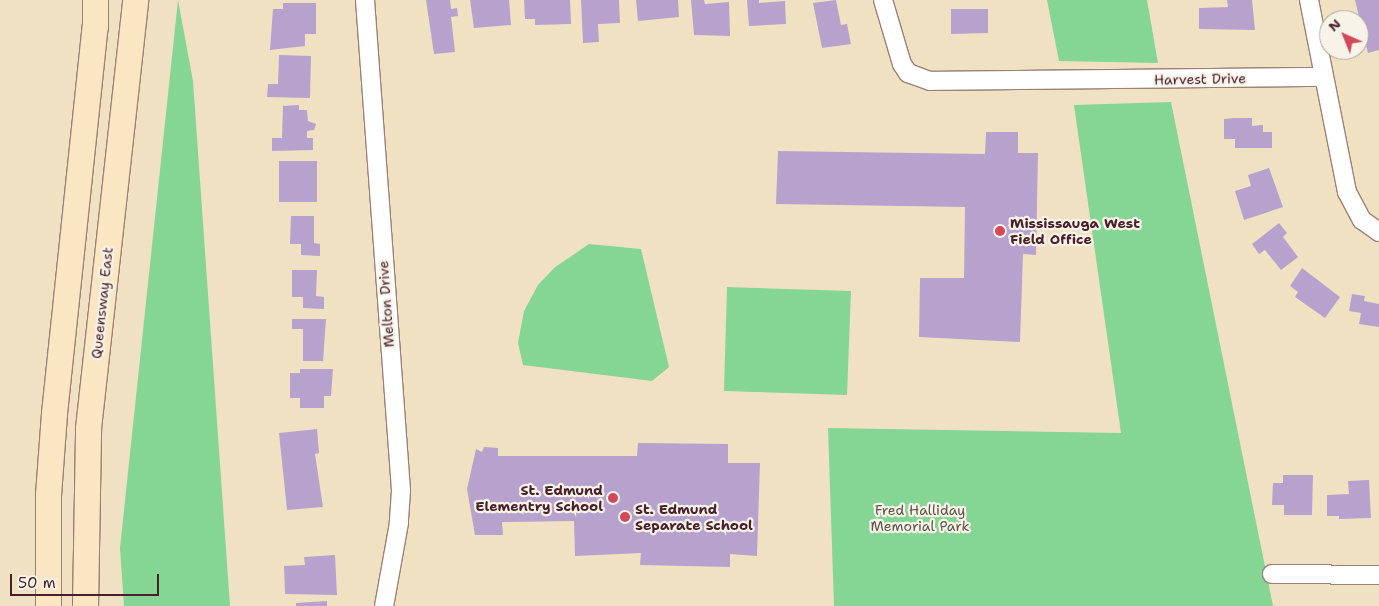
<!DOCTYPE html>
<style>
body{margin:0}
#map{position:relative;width:1379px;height:606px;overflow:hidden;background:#f1e1c3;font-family:"Shantell Sans",sans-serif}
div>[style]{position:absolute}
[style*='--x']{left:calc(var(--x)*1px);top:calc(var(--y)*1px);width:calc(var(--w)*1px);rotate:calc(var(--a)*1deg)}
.green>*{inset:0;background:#85d594}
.building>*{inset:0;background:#b6a2cc}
.roads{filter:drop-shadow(1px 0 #9e8077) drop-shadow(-1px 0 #9e8077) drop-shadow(0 1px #9e8077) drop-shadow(0 -1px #9e8077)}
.street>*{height:18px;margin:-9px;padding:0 9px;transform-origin:9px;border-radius:9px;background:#fff}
.secondary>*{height:25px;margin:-12.5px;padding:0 12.5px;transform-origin:12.5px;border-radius:12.5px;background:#fbe6c4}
.dots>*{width:14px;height:14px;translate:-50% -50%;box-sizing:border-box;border:2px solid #f7f3e8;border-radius:50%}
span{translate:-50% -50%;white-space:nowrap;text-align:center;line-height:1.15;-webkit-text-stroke:4.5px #f7f3e8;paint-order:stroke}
.street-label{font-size:14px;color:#4a1f2b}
.poi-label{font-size:14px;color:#4a1f2b;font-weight:700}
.left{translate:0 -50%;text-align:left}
.right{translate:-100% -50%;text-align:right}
.park-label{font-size:14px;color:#5c564a}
.north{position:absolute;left:1319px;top:10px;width:50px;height:50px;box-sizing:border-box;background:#f7f3e8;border:1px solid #b29e9c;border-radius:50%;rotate:316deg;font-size:14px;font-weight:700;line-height:20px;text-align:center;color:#4a1f2b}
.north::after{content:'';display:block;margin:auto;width:18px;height:22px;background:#d1495b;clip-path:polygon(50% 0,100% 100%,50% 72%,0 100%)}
.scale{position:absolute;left:10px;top:574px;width:149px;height:22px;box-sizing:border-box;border:2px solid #4a1f2b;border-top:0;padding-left:6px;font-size:15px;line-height:18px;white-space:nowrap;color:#4a1f2b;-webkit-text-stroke:4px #f7f3e8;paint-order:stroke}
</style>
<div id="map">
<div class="green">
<i style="clip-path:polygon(178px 0,193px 81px,230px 606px,124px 606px,120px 548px)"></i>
<i style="clip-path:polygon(1047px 0,1147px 0,1158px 63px,1059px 61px)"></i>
<i style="clip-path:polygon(1171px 102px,1273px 606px,834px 606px,828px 428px,1121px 433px,1074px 105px)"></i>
<i style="clip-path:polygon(589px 244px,641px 249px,669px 367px,652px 381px,523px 365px,518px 343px,524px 311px,538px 285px,554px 268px)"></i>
<i style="clip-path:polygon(727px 287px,851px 291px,847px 395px,724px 391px)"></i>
</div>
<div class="building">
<i style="clip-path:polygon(426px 0,450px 0,451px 9px,457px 8px,458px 16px,451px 17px,455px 52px,434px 54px)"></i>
<i style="clip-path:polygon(470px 0,509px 0,511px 25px,474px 28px)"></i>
<i style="clip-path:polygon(524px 0,570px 0,571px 24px,535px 25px,535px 19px,525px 19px)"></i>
<i style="clip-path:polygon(581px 0,619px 0,620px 23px,598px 24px,599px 42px,583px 43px)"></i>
<i style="clip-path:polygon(636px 0,678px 0,679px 17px,638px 21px)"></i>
<i style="clip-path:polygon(691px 0,704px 0,705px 4px,729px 2px,730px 36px,694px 35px)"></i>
<i style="clip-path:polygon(747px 0,759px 0,759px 3px,785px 1px,786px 24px,749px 26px)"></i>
<i style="clip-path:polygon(836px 0,841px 25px,847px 24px,851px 44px,822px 48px,813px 3px)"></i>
<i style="clip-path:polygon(1227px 0,1252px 0,1255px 30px,1199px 29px,1199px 8px,1228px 7px)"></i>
<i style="clip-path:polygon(1355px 0,1379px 0,1379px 50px,1368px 53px)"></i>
<i style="clip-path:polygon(283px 3px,316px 3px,316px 34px,305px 34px,305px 46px,270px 50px,273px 9px,283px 9px)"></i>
<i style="clip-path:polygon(951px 9px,988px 9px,988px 33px,951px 34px)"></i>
<i style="clip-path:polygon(279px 55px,311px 56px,310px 98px,267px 97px,268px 84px,278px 84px)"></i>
<i style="clip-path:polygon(299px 105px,299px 110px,307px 110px,308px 121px,316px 124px,314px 130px,307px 131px,307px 138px,313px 138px,313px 150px,272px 151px,272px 138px,282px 138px,283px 106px)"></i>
<i style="clip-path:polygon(1234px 118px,1252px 118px,1252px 126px,1263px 125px,1263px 132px,1272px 132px,1272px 148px,1235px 148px,1235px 139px,1224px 139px,1224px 119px)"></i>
<i style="clip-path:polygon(986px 132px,1018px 132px,1018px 153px,1038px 153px,1036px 255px,1023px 254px,1020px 342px,919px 337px,920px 278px,964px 278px,965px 207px,776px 204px,778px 151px,985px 154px)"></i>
<i style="clip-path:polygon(279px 161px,317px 161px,317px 202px,279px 202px)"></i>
<i style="clip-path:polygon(1269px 168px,1283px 207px,1244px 220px,1235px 191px,1251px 186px,1248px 175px)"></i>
<i style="clip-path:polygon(291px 216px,314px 216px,314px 243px,320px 244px,320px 256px,301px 255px,301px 244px,290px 244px)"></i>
<i style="clip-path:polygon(1279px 223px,1287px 233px,1283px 237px,1298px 257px,1281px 270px,1265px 250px,1259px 254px,1252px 244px)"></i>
<i style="clip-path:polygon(1302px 268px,1340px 297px,1325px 318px,1295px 297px,1298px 292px,1290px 286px)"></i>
<i style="clip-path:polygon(292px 270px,317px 270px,316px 296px,324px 297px,324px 309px,303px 308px,303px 297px,292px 297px)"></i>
<i style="clip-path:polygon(1352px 294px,1365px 296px,1364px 301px,1379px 304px,1379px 327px,1359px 324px,1361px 313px,1349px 311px)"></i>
<i style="clip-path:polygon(292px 319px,326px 319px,323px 361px,303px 361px,303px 329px,292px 329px)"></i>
<i style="clip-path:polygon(300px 369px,333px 369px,331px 396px,324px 396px,324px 408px,300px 408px,300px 398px,290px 398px,290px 373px,300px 373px)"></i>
<i style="clip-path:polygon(317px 429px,319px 453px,315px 454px,323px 507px,287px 510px,279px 433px)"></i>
<i style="clip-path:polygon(638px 443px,728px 444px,728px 463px,760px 463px,757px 556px,730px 554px,730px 567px,640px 565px,641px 553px,575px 556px,574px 521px,502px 522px,503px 535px,475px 535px,467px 489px,476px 449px,482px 452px,484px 447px,498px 448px,498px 456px,637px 456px)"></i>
<i style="clip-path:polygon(1283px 475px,1313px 475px,1312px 515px,1284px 515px,1284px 505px,1272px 505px,1273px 483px,1283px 483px)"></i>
<i style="clip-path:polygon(1369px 480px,1371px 518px,1339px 519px,1339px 516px,1327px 516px,1327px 495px,1349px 494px,1348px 481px)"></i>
<i style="clip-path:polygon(335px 555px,337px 595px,285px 594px,284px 566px,305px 565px,304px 557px)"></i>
<i style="clip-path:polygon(327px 601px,327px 606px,296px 606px,296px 603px)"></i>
</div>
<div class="roads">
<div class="street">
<i style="--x:365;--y:0;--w:492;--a:85.8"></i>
<i style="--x:401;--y:491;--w:32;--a:94"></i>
<i style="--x:399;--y:523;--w:84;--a:100.2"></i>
<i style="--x:883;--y:0;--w:67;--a:73.5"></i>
<i style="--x:902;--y:64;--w:11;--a:56"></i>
<i style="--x:908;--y:73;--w:23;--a:20"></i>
<i style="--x:930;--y:81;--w:392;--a:-0.6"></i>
<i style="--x:1309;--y:0;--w:196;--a:78.8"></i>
<i style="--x:1347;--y:192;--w:32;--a:62"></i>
<i style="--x:1362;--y:220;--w:21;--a:35"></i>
<i style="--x:1272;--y:574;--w:107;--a:0.5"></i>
</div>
<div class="secondary">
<i style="--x:48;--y:606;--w:111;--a:-90"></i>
<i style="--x:48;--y:495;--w:82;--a:-85.8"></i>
<i style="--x:54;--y:413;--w:389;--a:-84"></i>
<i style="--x:95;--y:26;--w:26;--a:-90"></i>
<i style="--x:85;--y:606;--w:178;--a:-89"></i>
<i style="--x:88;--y:428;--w:431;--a:-83.7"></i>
</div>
</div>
<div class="dots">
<i style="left:1000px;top:231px;background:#d1495b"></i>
<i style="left:613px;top:498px;background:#d1495b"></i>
<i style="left:625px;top:517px;background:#d1495b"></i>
</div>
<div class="street-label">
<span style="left:1200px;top:79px;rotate:-1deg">Harvest Drive</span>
<span style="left:102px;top:303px;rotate:-84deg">Queensway East</span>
<span style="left:386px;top:304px;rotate:-94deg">Melton Drive</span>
</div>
<div class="poi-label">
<span class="left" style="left:1010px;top:231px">Mississauga West<br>Field Office</span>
<span class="right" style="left:603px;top:498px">St. Edmund<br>Elementry School</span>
<span class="left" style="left:635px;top:517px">St. Edmund<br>Separate School</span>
</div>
<div class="park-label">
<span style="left:920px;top:518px">Fred Halliday<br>Memorial Park</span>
</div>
<div class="north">N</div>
<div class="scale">50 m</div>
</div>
